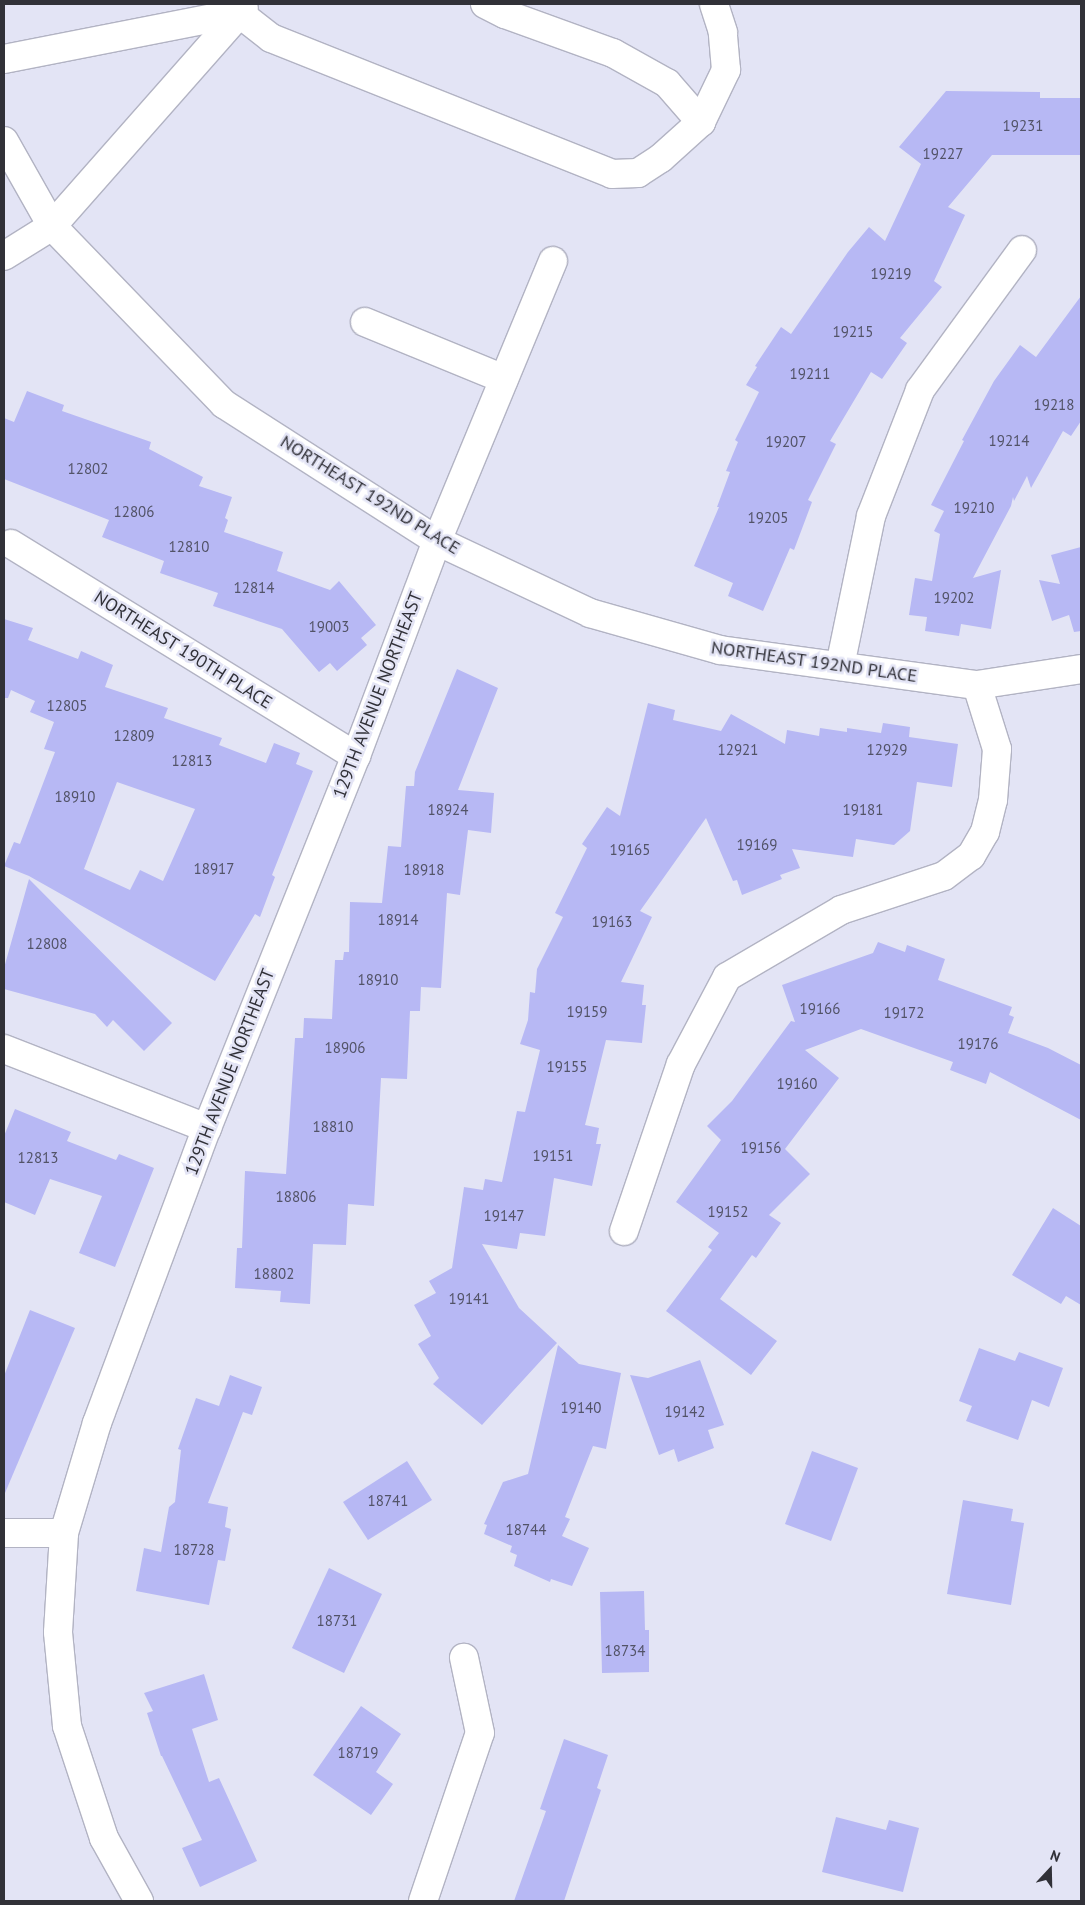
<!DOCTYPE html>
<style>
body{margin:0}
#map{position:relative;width:1085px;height:1905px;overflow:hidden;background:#e3e4f5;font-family:"PT Sans",sans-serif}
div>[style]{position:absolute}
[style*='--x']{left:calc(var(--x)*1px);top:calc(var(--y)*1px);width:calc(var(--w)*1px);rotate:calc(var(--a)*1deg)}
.building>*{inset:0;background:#b7b8f4}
.roads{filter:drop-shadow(1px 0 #b2b3c3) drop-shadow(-1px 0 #b2b3c3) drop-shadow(0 1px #b2b3c3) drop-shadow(0 -1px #b2b3c3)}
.minor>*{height:28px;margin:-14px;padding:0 14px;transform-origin:14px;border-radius:14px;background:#fff}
.major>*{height:28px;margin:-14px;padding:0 14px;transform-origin:14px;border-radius:14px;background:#fff}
span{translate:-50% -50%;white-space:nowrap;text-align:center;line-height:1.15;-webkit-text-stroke:5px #e3e4f5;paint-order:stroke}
.number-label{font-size:15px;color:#525367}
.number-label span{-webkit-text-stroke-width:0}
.street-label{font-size:18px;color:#313138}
.frame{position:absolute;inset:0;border:5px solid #313138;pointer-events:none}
.north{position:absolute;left:1025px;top:1845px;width:50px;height:50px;-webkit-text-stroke:4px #e3e4f5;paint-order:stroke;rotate:21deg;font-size:14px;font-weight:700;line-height:20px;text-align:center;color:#313138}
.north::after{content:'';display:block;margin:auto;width:18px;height:22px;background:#313138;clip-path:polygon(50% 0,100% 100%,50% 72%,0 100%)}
</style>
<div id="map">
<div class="building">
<i style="clip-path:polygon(946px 91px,1040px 92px,1040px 98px,1081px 98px,1081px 155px,992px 155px,948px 207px,965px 215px,934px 281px,942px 287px,900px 338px,907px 343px,882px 379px,871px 372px,830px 441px,836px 444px,808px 500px,812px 502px,794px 550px,790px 548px,763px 611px,728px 596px,733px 583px,694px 566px,719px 507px,717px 507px,730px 472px,726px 471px,738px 442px,735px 440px,759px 392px,746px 385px,757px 367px,755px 366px,781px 327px,791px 334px,848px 252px,869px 227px,885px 241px,921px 164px,899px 147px)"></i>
<i style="clip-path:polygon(1081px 296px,1081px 421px,1071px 436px,1063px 431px,1031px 488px,1027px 476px,1014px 501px,1013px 497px,1011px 506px,973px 578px,1001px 570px,991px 629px,961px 624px,959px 636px,925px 631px,927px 617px,909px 615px,915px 578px,932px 581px,940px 534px,934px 531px,944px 511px,931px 505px,964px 441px,962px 440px,994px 381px,1020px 345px,1036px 357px)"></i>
<i style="clip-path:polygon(27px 391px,64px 405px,62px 411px,151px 442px,149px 449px,203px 477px,199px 486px,232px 497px,225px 518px,228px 520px,224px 532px,283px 552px,277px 571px,330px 590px,339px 581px,376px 625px,361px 638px,367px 645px,337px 671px,330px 663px,319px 672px,282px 629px,213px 606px,218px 593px,160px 573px,164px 561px,102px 537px,109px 520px,4px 479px,4px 418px,14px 422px)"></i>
<i style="clip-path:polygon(1081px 547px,1081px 631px,1074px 632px,1069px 615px,1052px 621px,1039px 580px,1060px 584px,1051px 555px)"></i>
<i style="clip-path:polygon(evenodd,4px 619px,33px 628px,28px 640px,78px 659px,81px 651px,113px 665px,105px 687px,168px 708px,164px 718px,222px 738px,219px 745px,266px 763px,274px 743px,300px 753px,296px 764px,313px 771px,272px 875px,275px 877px,260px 917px,255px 914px,215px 981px,29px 876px,4px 866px,14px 842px,20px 844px,55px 752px,44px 749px,54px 722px,30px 712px,35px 701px,11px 690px,8px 698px,4px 698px,4px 619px,117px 782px,195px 809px,163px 881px,140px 870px,130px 890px,84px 869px,117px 782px)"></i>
<i style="clip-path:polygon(457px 669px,498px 688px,458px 790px,494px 793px,491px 833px,468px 830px,460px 895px,447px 893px,441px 988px,421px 987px,420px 1011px,410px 1011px,407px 1079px,381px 1078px,374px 1206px,348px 1204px,346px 1245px,313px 1244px,310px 1304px,280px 1302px,281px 1291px,235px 1288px,237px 1248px,242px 1248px,245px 1171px,286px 1174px,295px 1038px,303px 1038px,304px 1018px,332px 1019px,335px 960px,343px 960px,344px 952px,349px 952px,350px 902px,382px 903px,388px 846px,401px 847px,406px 786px,414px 786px,415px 772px)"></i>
<i style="clip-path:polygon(648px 703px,675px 710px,673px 720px,721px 731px,731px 714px,785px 744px,787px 730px,819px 736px,820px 728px,847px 732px,847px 728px,881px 733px,883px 723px,910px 727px,909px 737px,958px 744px,952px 787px,917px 782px,910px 831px,894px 845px,856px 839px,853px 857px,792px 849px,800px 868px,780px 875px,782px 879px,742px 895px,737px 880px,733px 881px,706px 818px,640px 911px,652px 917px,621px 982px,644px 985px,642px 1005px,646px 1005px,642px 1043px,606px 1040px,585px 1125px,599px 1128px,596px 1144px,601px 1144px,592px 1186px,554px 1178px,545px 1236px,520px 1233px,517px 1249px,482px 1244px,519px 1308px,557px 1343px,482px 1425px,433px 1384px,439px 1378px,418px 1344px,431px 1336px,414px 1305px,436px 1293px,429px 1281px,452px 1268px,464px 1187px,483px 1190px,485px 1179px,502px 1182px,517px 1111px,525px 1112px,540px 1050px,520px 1044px,528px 1020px,530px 992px,535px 993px,537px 969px,563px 917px,555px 913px,587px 848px,582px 844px,607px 807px,620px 816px)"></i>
<i style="clip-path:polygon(29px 879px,172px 1023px,144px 1051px,113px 1020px,107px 1027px,95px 1014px,4px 989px,4px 968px)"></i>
<i style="clip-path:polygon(878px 942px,905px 952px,907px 945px,945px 959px,938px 980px,1012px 1007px,1009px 1015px,1014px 1017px,1008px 1033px,1048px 1048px,1081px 1065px,1081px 1120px,990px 1072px,986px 1084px,950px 1070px,953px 1062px,861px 1029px,805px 1050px,839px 1078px,785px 1149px,810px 1174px,769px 1215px,781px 1223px,756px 1258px,752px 1255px,720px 1299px,777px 1341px,751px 1375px,666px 1311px,712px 1250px,708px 1247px,719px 1233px,676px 1202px,721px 1140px,707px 1126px,732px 1101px,791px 1021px,795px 1022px,782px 985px,873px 953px)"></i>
<i style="clip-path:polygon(15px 1109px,71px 1132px,67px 1141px,116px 1160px,119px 1154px,154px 1168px,115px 1267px,79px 1253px,102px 1196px,50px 1179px,35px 1215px,4px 1202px,4px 1136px)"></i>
<i style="clip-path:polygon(1053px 1208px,1081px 1226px,1081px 1305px,1066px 1296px,1061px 1304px,1012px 1275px)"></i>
<i style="clip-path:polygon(30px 1310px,75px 1328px,5px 1493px,4px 1376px)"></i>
<i style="clip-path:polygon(558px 1345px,579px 1364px,621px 1373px,606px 1449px,593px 1446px,565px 1517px,570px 1519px,562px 1536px,589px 1548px,572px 1586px,551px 1579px,550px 1582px,514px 1566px,517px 1555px,510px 1552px,512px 1546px,484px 1534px,487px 1525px,484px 1524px,503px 1482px,528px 1474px)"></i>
<i style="clip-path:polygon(979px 1348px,1015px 1361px,1019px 1352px,1063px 1368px,1049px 1407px,1032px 1400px,1018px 1440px,966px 1421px,972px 1406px,959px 1401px)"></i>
<i style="clip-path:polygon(700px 1360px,724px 1425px,708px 1430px,714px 1448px,678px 1462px,674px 1449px,659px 1455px,630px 1375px,648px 1378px)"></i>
<i style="clip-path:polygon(230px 1375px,262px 1387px,252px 1415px,243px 1412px,208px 1503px,228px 1507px,225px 1527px,231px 1529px,225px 1561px,218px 1560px,209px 1605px,136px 1591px,144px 1548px,161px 1552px,169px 1507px,175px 1502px,181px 1450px,178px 1449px,196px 1398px,219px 1406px)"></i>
<i style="clip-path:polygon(812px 1451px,858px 1468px,831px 1541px,785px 1524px)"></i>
<i style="clip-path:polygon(407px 1461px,432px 1500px,368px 1540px,343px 1502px)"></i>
<i style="clip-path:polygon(963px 1500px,1013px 1509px,1011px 1521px,1024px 1523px,1011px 1605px,947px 1594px)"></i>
<i style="clip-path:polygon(329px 1568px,382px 1594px,344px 1673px,292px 1648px)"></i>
<i style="clip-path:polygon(644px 1591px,645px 1630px,649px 1630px,649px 1672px,602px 1673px,600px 1592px)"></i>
<i style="clip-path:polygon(204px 1674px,218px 1720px,192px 1729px,209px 1782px,219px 1778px,257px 1861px,200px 1887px,182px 1848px,202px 1840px,162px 1756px,161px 1756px,147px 1713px,153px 1711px,144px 1693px)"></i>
<i style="clip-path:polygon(361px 1706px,401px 1734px,376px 1772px,393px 1784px,371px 1815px,313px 1775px)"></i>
<i style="clip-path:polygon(564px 1739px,608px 1755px,597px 1788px,601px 1790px,564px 1901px,514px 1901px,546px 1811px,540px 1809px)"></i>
<i style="clip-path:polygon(836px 1817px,886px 1830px,889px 1820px,919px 1828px,903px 1892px,822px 1872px)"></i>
</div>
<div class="roads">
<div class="minor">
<i style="--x:485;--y:4;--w:22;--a:27"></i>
<i style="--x:505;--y:14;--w:115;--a:19.9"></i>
<i style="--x:613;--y:53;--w:62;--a:29.1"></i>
<i style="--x:667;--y:83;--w:52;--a:48.9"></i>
<i style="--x:4;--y:59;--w:239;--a:-11.1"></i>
<i style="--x:239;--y:13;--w:41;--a:38"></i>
<i style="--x:271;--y:38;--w:367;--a:21.7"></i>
<i style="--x:612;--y:174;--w:26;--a:-2"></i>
<i style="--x:638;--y:173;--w:27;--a:-33"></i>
<i style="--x:661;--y:158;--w:54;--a:-42"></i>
<i style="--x:701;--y:122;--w:58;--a:-64.3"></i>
<i style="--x:726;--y:70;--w:38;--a:-95"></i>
<i style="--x:723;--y:32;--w:29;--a:-108"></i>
<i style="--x:4;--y:141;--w:98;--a:60.5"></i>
<i style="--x:52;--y:226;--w:290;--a:-48.6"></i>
<i style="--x:365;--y:322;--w:150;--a:22.3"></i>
<i style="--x:11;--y:544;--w:405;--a:31.6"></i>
<i style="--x:840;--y:666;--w:153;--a:-78.3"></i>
<i style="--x:871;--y:516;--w:135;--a:-68.7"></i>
<i style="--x:920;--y:390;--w:173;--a:-53.9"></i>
<i style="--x:4;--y:1049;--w:218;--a:21.3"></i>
<i style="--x:624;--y:1231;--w:176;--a:-71.2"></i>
<i style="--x:681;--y:1064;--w:98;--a:-62.1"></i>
<i style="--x:727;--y:977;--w:132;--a:-30.4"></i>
<i style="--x:841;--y:910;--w:108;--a:-18.3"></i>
<i style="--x:944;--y:876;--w:34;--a:-37"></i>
<i style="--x:971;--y:856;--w:28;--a:-60"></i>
<i style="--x:985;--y:832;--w:33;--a:-76"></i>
<i style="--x:993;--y:800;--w:51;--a:-85.5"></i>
<i style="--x:997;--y:749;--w:67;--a:-107.4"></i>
<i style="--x:4;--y:1533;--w:60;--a:0"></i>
<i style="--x:139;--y:1901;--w:72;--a:-119.1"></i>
<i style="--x:104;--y:1838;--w:118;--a:-108.3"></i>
<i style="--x:67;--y:1726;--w:94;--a:-95.5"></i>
<i style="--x:58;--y:1632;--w:99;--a:-86.5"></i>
<i style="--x:64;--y:1533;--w:115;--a:-73.3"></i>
<i style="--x:97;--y:1423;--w:315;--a:-69.6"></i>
<i style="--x:207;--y:1128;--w:401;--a:-68.2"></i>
<i style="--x:356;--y:756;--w:230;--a:-69.4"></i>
<i style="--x:437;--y:541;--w:303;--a:-67.5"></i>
<i style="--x:423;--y:1901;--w:177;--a:-71.3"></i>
<i style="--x:480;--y:1733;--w:77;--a:-102"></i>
</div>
<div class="major">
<i style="--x:4;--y:256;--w:57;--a:-32"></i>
<i style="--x:52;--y:226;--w:248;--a:46"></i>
<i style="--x:224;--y:404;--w:253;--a:32.7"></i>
<i style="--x:437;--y:541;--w:169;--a:25.2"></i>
<i style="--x:590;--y:613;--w:135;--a:15.9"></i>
<i style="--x:720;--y:650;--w:259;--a:7.8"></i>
<i style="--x:977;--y:685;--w:105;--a:-8.7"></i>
</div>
</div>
<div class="number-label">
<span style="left:1023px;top:126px">19231</span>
<span style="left:943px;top:154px">19227</span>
<span style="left:891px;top:274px">19219</span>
<span style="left:853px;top:332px">19215</span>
<span style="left:810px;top:374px">19211</span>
<span style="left:1054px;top:405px">19218</span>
<span style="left:1009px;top:441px">19214</span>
<span style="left:786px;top:442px">19207</span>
<span style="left:88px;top:469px">12802</span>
<span style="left:974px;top:508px">19210</span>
<span style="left:134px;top:512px">12806</span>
<span style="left:768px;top:518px">19205</span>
<span style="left:189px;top:547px">12810</span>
<span style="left:254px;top:588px">12814</span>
<span style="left:954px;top:598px">19202</span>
<span style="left:329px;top:627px">19003</span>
<span style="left:67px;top:706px">12805</span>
<span style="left:134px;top:736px">12809</span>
<span style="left:738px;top:750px">12921</span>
<span style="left:887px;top:750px">12929</span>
<span style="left:192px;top:761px">12813</span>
<span style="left:75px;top:797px">18910</span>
<span style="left:448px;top:810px">18924</span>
<span style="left:863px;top:810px">19181</span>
<span style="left:757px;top:845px">19169</span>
<span style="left:630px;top:850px">19165</span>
<span style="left:214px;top:869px">18917</span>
<span style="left:424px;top:870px">18918</span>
<span style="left:398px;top:920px">18914</span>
<span style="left:612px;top:922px">19163</span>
<span style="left:47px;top:944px">12808</span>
<span style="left:378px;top:980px">18910</span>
<span style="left:820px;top:1009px">19166</span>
<span style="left:587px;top:1012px">19159</span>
<span style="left:904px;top:1013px">19172</span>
<span style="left:978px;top:1044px">19176</span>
<span style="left:345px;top:1048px">18906</span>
<span style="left:567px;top:1067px">19155</span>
<span style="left:797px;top:1084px">19160</span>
<span style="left:333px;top:1127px">18810</span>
<span style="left:761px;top:1148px">19156</span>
<span style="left:553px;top:1156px">19151</span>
<span style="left:38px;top:1158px">12813</span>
<span style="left:296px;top:1197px">18806</span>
<span style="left:728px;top:1212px">19152</span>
<span style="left:504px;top:1216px">19147</span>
<span style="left:274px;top:1274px">18802</span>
<span style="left:469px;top:1299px">19141</span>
<span style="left:581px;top:1408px">19140</span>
<span style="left:685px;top:1412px">19142</span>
<span style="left:388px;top:1501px">18741</span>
<span style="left:526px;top:1530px">18744</span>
<span style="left:194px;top:1550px">18728</span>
<span style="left:337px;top:1621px">18731</span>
<span style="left:625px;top:1651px">18734</span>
<span style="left:358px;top:1753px">18719</span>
</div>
<div class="street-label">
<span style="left:370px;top:495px;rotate:32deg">NORTHEAST 192ND PLACE</span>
<span style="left:183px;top:650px;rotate:32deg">NORTHEAST 190TH PLACE</span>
<span style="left:814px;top:662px;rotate:8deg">NORTHEAST 192ND PLACE</span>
<span style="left:378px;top:695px;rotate:-69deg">129TH AVENUE NORTHEAST</span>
<span style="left:230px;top:1072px;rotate:-69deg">129TH AVENUE NORTHEAST</span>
</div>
<div class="frame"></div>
<div class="north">N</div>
</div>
